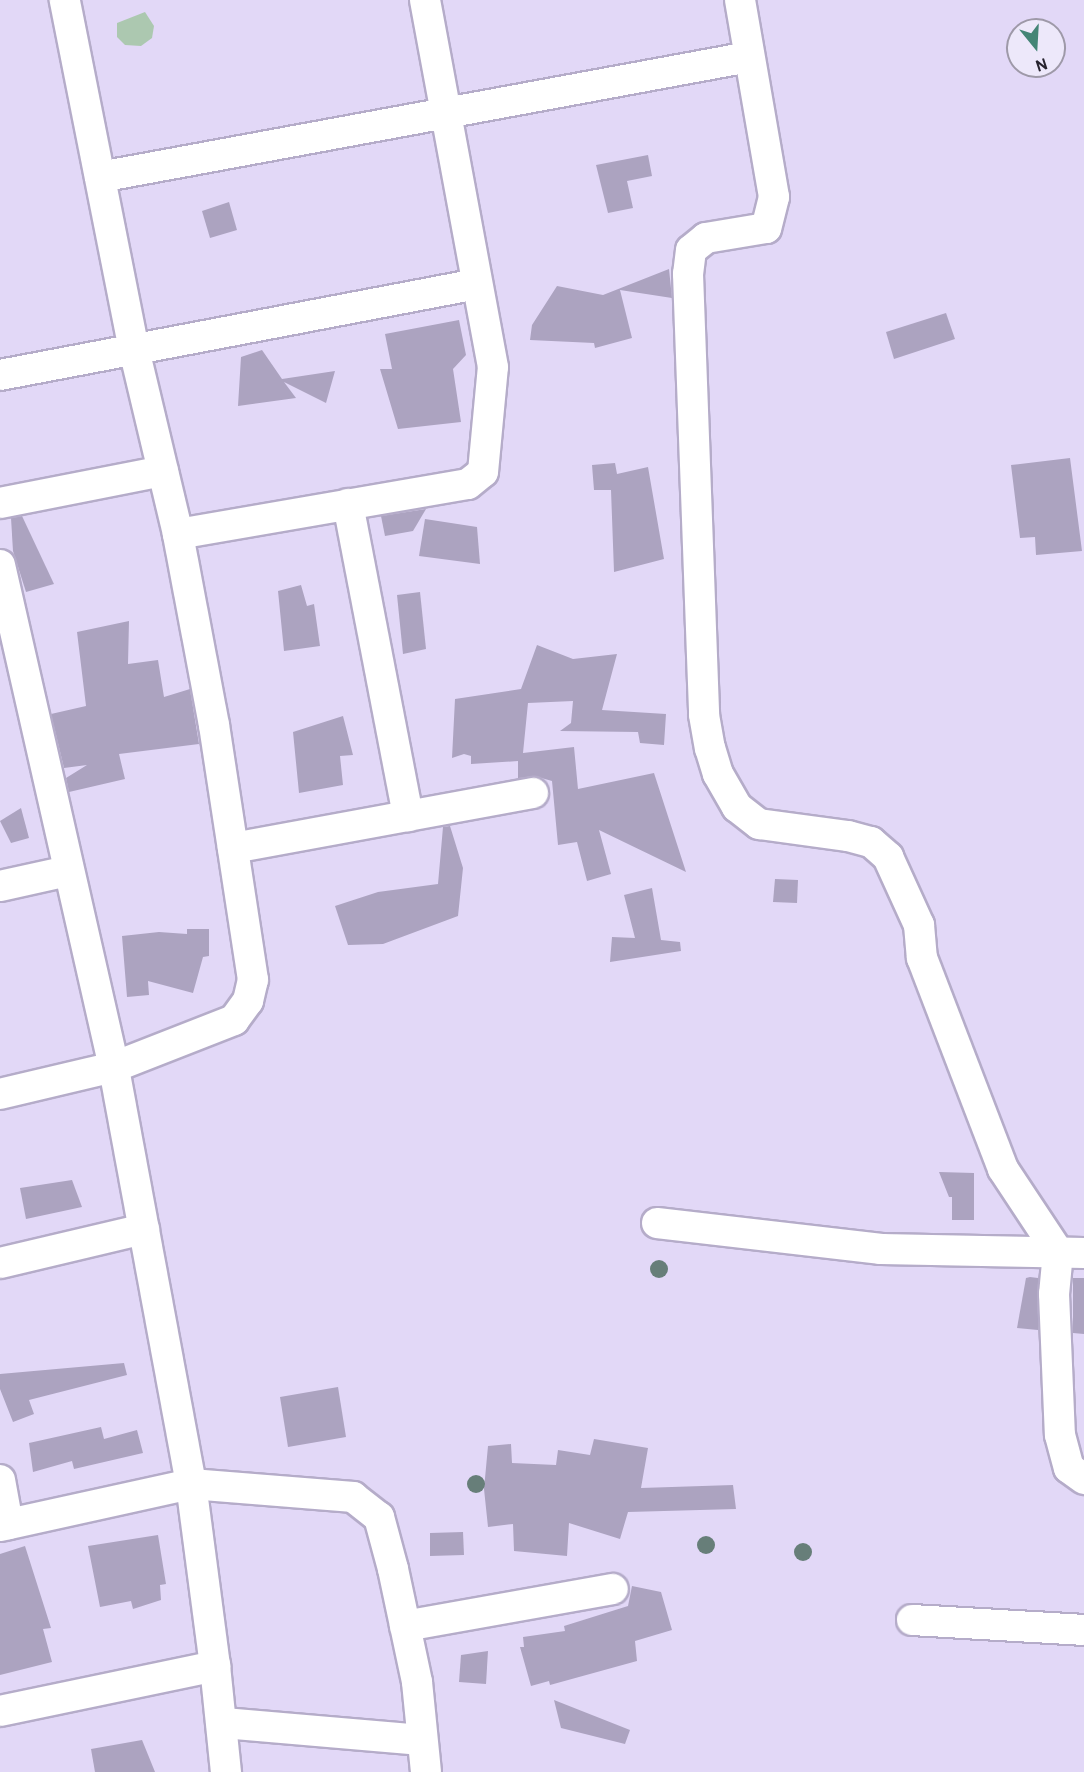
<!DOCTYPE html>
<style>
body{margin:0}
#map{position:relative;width:1084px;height:1772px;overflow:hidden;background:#e2d8f7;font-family:Overpass,sans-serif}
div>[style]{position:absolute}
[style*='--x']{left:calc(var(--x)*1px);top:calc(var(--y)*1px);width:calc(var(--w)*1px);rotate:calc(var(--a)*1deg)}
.green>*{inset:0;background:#acc8b0}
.building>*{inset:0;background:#aca3c0}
.roads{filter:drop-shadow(2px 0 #b5acc9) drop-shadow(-2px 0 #b5acc9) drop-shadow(0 2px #b5acc9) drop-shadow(0 -2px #b5acc9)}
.minor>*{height:30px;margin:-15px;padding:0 15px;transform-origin:15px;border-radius:15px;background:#fff}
.trees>*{width:18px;height:18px;margin:-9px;border-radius:50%;background:#677e79}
span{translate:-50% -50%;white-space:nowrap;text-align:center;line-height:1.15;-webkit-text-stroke:4.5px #ede8fa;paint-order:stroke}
.north{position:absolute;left:1006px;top:18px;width:60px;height:60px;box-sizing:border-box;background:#ede8fa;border:2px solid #9e99a8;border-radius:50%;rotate:162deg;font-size:16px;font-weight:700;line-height:24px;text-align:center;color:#27232e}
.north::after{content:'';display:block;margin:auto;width:21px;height:27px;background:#448576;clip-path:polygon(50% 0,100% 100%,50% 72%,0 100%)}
</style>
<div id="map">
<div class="green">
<i style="clip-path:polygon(145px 12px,154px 26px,152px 38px,141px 46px,125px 45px,117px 37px,117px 23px)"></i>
</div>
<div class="building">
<i style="clip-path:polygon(648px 155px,652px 176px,627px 181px,633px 208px,608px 213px,596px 165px)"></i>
<i style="clip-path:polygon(229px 202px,237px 230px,210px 238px,202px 211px)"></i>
<i style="clip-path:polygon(669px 269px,672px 298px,620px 290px,632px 338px,595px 348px,594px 343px,530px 340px,532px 325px,557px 286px,603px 295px)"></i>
<i style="clip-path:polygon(946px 313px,955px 339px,894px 359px,886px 332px)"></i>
<i style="clip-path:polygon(459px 320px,466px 355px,453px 369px,461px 422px,398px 429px,380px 369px,392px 369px,385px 334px)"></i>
<i style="clip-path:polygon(262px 350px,282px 379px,335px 371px,326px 403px,284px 382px,296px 398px,238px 406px,241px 357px)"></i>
<i style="clip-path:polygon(1070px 458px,1082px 551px,1036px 555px,1035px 537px,1020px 538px,1011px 465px)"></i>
<i style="clip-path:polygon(615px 463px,617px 474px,648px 467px,664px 559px,614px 572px,611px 490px,594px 490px,592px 465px)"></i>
<i style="clip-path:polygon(426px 509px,413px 531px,385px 536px,381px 516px)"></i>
<i style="clip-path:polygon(22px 516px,54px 584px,26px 592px,13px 551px,11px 518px)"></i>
<i style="clip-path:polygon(425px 519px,477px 527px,480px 564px,419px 556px)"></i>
<i style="clip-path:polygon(301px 585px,307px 606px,314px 604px,320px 646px,284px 651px,278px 591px)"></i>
<i style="clip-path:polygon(420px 592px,426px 649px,403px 654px,397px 595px)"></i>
<i style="clip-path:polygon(129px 621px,128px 664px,158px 660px,164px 697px,190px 689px,199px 744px,119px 754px,125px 779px,69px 792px,66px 778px,87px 765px,64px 768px,51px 714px,86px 706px,77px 632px)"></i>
<i style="clip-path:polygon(537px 645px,573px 659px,617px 654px,602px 710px,666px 714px,664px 745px,640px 743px,638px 732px,560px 731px,571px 723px,573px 701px,528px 703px,523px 753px,574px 747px,578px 789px,654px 773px,686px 872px,599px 830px,611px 874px,587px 881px,577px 842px,558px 845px,552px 781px,538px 777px,518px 778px,518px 761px,471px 764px,471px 756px,464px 754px,452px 758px,455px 699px,521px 689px)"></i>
<i style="clip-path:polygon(343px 716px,353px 755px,340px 756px,343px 785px,299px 793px,293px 732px)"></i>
<i style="clip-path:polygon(21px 808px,29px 838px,11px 843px,0 821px)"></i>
<i style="clip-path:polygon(450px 826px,463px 868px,458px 916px,383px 944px,348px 945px,335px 906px,378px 892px,438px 884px,443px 827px)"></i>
<i style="clip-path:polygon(775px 879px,798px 880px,797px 903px,773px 902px)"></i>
<i style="clip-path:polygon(652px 888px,661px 940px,680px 942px,681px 951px,610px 962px,612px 937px,635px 938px,624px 895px)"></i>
<i style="clip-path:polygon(187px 929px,209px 929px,209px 956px,203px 957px,193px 993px,148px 981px,149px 995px,127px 997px,122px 936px,159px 932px,187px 934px)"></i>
<i style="clip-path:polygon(939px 1172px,974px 1173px,974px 1220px,952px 1220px,952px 1197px,949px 1197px)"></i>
<i style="clip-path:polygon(72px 1180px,82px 1207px,26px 1219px,20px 1188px)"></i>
<i style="clip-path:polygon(1030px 1277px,1038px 1278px,1038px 1330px,1017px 1328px,1026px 1278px)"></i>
<i style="clip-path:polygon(1073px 1278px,1084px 1278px,1084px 1334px,1073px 1333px)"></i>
<i style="clip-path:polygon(124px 1363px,127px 1375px,29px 1400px,34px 1414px,13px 1422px,0 1389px,0 1374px)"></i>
<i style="clip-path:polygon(338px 1387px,346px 1437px,288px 1447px,280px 1397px)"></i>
<i style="clip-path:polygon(101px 1427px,104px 1439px,137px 1430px,143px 1453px,74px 1469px,72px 1461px,33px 1472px,29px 1443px)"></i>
<i style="clip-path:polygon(594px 1439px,648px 1448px,641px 1488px,733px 1485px,736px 1509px,628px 1512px,620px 1539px,569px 1523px,567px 1556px,514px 1551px,513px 1524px,488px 1527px,484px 1489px,488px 1446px,511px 1444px,512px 1463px,556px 1465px,558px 1450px,590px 1455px)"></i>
<i style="clip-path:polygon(463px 1532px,464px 1555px,430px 1556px,430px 1533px)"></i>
<i style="clip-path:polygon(158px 1535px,166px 1584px,160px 1585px,161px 1600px,133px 1609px,131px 1601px,100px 1607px,88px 1546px)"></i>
<i style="clip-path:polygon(25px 1546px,51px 1628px,43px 1629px,52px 1662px,0 1675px,0 1554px)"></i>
<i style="clip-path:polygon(632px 1586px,661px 1592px,672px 1630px,635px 1641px,637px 1661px,550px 1685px,549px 1681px,531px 1686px,520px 1647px,524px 1647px,523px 1637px,565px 1631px,564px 1626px,628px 1606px)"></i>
<i style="clip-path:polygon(488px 1651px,486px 1684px,459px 1682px,461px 1655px)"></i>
<i style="clip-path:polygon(554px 1700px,630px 1730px,625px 1744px,561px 1728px)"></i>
<i style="clip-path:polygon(142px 1740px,155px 1772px,95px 1772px,91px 1749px)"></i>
</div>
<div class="roads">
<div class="minor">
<i style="--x:740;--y:0;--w:200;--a:80.2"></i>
<i style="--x:774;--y:197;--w:32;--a:104"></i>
<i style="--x:766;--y:228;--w:61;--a:170.5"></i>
<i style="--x:706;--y:238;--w:19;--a:141"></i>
<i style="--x:691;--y:250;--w:24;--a:97"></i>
<i style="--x:688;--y:274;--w:441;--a:87.9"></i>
<i style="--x:704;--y:715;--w:34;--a:80"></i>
<i style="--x:710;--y:748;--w:27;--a:73"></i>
<i style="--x:718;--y:774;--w:38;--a:60"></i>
<i style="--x:737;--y:807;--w:28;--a:38"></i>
<i style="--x:759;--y:824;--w:90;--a:7.7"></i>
<i style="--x:848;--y:836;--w:24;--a:15"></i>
<i style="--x:871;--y:842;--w:23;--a:41"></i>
<i style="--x:888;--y:857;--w:75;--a:65.5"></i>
<i style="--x:919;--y:925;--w:33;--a:85"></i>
<i style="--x:922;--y:958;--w:226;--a:69"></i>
<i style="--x:1003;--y:1169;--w:100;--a:56.5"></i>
<i style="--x:1058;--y:1252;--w:42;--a:95.4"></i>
<i style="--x:1054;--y:1294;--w:141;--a:87.6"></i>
<i style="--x:1060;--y:1435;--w:34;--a:75"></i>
<i style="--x:1069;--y:1468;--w:19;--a:36"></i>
<i style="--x:100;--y:177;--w:660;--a:-10.48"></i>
<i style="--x:0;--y:375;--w:485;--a:-10.8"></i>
<i style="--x:0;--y:503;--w:166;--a:-11.1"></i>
<i style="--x:348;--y:504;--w:318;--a:79.1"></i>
<i style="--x:178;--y:534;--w:294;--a:-9.8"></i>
<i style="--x:468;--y:484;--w:19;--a:-39"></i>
<i style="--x:483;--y:472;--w:105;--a:-84.6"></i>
<i style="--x:493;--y:367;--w:373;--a:-100.5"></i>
<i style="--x:0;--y:565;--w:515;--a:77.21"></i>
<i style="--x:114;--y:1067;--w:117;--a:166.7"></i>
<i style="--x:233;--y:848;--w:305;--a:-10.4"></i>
<i style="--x:0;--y:886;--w:70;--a:-12.4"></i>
<i style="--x:657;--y:1223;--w:226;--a:6.6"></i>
<i style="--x:881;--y:1249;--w:203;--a:1.1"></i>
<i style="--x:0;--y:1263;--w:148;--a:-13.3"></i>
<i style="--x:0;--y:1480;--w:45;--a:79.7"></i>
<i style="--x:0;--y:1526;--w:196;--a:-12.4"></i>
<i style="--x:191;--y:1484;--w:163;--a:4.6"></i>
<i style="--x:353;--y:1497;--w:33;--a:38"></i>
<i style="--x:379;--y:1517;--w:54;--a:74.9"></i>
<i style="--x:393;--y:1569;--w:116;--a:78"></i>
<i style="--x:417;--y:1682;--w:90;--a:84.3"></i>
<i style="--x:912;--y:1620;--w:172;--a:3.3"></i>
<i style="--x:405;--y:1626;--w:211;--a:-10.1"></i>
<i style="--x:215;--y:1666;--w:107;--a:84.1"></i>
<i style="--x:0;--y:1711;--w:220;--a:-11.8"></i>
<i style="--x:215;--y:1666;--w:184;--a:-97.5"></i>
<i style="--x:191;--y:1484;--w:424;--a:-100.5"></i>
<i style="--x:114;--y:1067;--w:129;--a:-21.4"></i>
<i style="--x:234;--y:1020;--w:24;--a:-54"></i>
<i style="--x:248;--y:1001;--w:22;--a:-77"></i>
<i style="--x:253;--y:980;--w:258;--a:-98.7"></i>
<i style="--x:214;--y:725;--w:194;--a:-100.7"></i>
<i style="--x:178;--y:534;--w:189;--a:-103.4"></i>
<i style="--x:134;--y:350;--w:357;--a:-101.2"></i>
<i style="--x:224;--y:1723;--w:198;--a:4.9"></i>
</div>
</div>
<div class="trees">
<i style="left:659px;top:1269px"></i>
<i style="left:476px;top:1484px"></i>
<i style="left:706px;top:1545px"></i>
<i style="left:803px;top:1552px"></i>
</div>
<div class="north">N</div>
</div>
